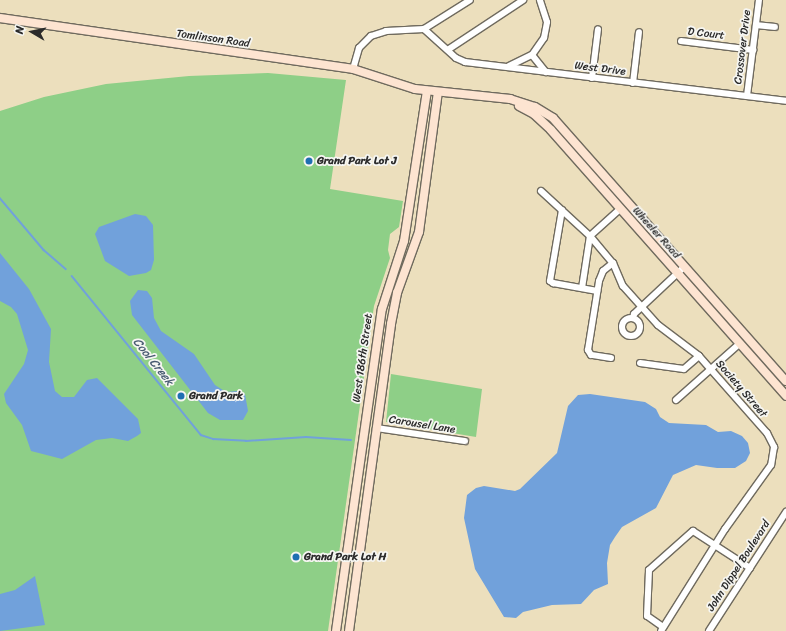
<!DOCTYPE html>
<style>
body{margin:0}
#map{position:relative;width:786px;height:631px;overflow:hidden;background:#ecdfbd;font-family:Sriracha,sans-serif}
div>[style]{position:absolute}
[style*='--x']{left:calc(var(--x)*1px);top:calc(var(--y)*1px);width:calc(var(--w)*1px);rotate:calc(var(--a)*1deg)}
.green>*{inset:0;background:#8ecf87}
.water>*{inset:0;background:#71a1db}
.stream>*{height:1.5px;margin:-0.75px;padding:0 0.75px;transform-origin:0.75px;border-radius:0.75px;background:#71a1db}
.roads{filter:drop-shadow(1px 0 #6f6a5e) drop-shadow(-1px 0 #6f6a5e) drop-shadow(0 1px #6f6a5e) drop-shadow(0 -1px #6f6a5e)}
.street>*{height:6px;margin:-3px;padding:0 3px;transform-origin:3px;border-radius:3px;background:#fff}
.street>.ring{margin:-3px;padding:0;box-sizing:content-box;background:none;border:6px solid #fff;border-radius:50%}
.secondary>*{height:8px;margin:-4px;padding:0 4px;transform-origin:4px;border-radius:4px;background:#fde4d1}
.dots>*{width:11px;height:11px;translate:-50% -50%;box-sizing:border-box;border:2px solid #f6f6f2;border-radius:50%}
span{translate:-50% -50%;white-space:nowrap;text-align:center;line-height:1.15;-webkit-text-stroke:3.5px #f6f6f2;paint-order:stroke}
.street-label{font-size:11px;color:#2b2b2b}
.poi-label{font-size:11px;color:#2b2b2b;font-weight:700}
.left{translate:0 -50%;text-align:left}
.water-label{font-size:12px;color:#475a71;font-style:italic}
.north{position:absolute;left:12px;top:12px;width:40px;height:40px;-webkit-text-stroke:3px #f6f6f2;paint-order:stroke;rotate:279deg;font-size:11px;font-weight:700;line-height:16px;text-align:center;color:#2b2b2b}
.north::after{content:'';display:block;margin:auto;width:14px;height:18px;background:#2b2b2b;clip-path:polygon(50% 0,100% 100%,50% 72%,0 100%)}
</style>
<div id="map">
<div class="green">
<i style="clip-path:polygon(268px 73px,346px 80px,330px 189px,403px 201px,399px 227px,390px 234px,388px 250px,390px 258px,374px 306px,328px 631px,0 631px,0 111px,44px 97px,106px 84px,189px 76px)"></i>
<i style="clip-path:polygon(391px 374px,482px 389px,476px 437px,386px 422px)"></i>
</div>
<div class="water">
<i style="clip-path:polygon(135px 214px,146px 216px,153px 225px,154px 260px,151px 270px,146px 273px,129px 276px,105px 261px,95px 234px,99px 227px)"></i>
<i style="clip-path:polygon(0 253px,29px 289px,51px 329px,49px 362px,55px 391px,62px 397px,74px 397px,87px 380px,97px 378px,138px 419px,141px 433px,137px 436px,128px 441px,112px 438px,96px 440px,62px 459px,31px 451px,22px 425px,6px 403px,4px 394px,24px 364px,28px 350px,17px 314px,11px 307px,0 301px)"></i>
<i style="clip-path:polygon(138px 290px,147px 291px,152px 298px,154px 318px,161px 331px,194px 354px,215px 385px,226px 392px,237px 391px,245px 394px,248px 411px,243px 420px,220px 420px,208px 413px,132px 315px,130px 301px)"></i>
<i style="clip-path:polygon(590px 394px,645px 402px,656px 409px,660px 417px,669px 423px,706px 425px,718px 432px,731px 431px,742px 436px,748px 443px,750px 453px,746px 461px,735px 468px,717px 468px,696px 465px,673px 475px,656px 508px,622px 527px,615px 537px,610px 545px,607px 563px,608px 584px,594px 590px,581px 604px,552px 605px,523px 612px,516px 618px,504px 617px,475px 569px,464px 518px,467px 495px,476px 488px,484px 486px,515px 491px,520px 489px,557px 453px,568px 406px,578px 395px)"></i>
<i style="clip-path:polygon(35px 576px,45px 625px,0 631px,0 594px,15px 590px)"></i>
</div>
<div class="stream">
<i style="--x:0;--y:198;--w:68;--a:49.8"></i>
<i style="--x:44;--y:250;--w:29;--a:41"></i>
<i style="--x:72;--y:276;--w:205;--a:50.9"></i>
<i style="--x:201;--y:435;--w:13;--a:18"></i>
<i style="--x:213;--y:439;--w:33;--a:3"></i>
<i style="--x:246;--y:441;--w:60;--a:-3.8"></i>
<i style="--x:306;--y:437;--w:45;--a:3.8"></i>
</div>
<div class="roads">
<div class="street">
<i style="--x:756;--y:25;--w:19;--a:6"></i>
<i style="--x:424;--y:29;--w:43;--a:42.2"></i>
<i style="--x:456;--y:58;--w:10;--a:24"></i>
<i style="--x:465;--y:62;--w:323;--a:6.9"></i>
<i style="--x:681;--y:41;--w:73;--a:7.1"></i>
<i style="--x:449;--y:49;--w:89;--a:-33.5"></i>
<i style="--x:532;--y:55;--w:22;--a:51"></i>
<i style="--x:509;--y:66;--w:25;--a:-26"></i>
<i style="--x:532;--y:55;--w:21;--a:-55"></i>
<i style="--x:544;--y:38;--w:16;--a:-79"></i>
<i style="--x:547;--y:22;--w:23;--a:-108"></i>
<i style="--x:353;--y:69;--w:22;--a:-74"></i>
<i style="--x:359;--y:48;--w:17;--a:-45"></i>
<i style="--x:371;--y:36;--w:16;--a:-18"></i>
<i style="--x:386;--y:31;--w:38;--a:-3"></i>
<i style="--x:424;--y:29;--w:54;--a:-32.2"></i>
<i style="--x:592;--y:78;--w:49;--a:-83"></i>
<i style="--x:633;--y:83;--w:51;--a:-83.3"></i>
<i style="--x:747;--y:96;--w:97;--a:-82.9"></i>
<i style="--x:541;--y:191;--w:67;--a:42.6"></i>
<i style="--x:590;--y:236;--w:35;--a:50"></i>
<i style="--x:613;--y:263;--w:25;--a:67"></i>
<i style="--x:623;--y:286;--w:52;--a:48.1"></i>
<i style="--x:658;--y:325;--w:51;--a:37.1"></i>
<i style="--x:699;--y:356;--w:103;--a:48.6"></i>
<i style="--x:767;--y:433;--w:16;--a:63"></i>
<i style="--x:774;--y:447;--w:18;--a:99"></i>
<i style="--x:771;--y:465;--w:79;--a:125.7"></i>
<i style="--x:725;--y:529;--w:120;--a:122.1"></i>
<i style="--x:562;--y:210;--w:72;--a:99.6"></i>
<i style="--x:550;--y:281;--w:4;--a:34"></i>
<i style="--x:553;--y:283;--w:45;--a:10.3"></i>
<i style="--x:582;--y:288;--w:53;--a:-81.3"></i>
<i style="--x:590;--y:236;--w:40;--a:-42"></i>
<i class="ring" style="left:622px;top:318px;width:12px;height:12px"></i>
<i style="--x:633;--y:318;--w:4;--a:-76"></i>
<i style="--x:634;--y:314;--w:69;--a:-43.2"></i>
<i style="--x:611;--y:358;--w:20;--a:-171"></i>
<i style="--x:591;--y:355;--w:6;--a:-121"></i>
<i style="--x:588;--y:350;--w:70;--a:-80.9"></i>
<i style="--x:599;--y:281;--w:11;--a:-68"></i>
<i style="--x:603;--y:271;--w:13;--a:-39"></i>
<i style="--x:640;--y:363;--w:44;--a:7.8"></i>
<i style="--x:684;--y:369;--w:20;--a:-41"></i>
<i style="--x:676;--y:400;--w:84;--a:-41.6"></i>
<i style="--x:376;--y:428;--w:90;--a:8.3"></i>
<i style="--x:663;--y:627;--w:19;--a:-145"></i>
<i style="--x:647;--y:616;--w:46;--a:-87.5"></i>
<i style="--x:649;--y:570;--w:59;--a:-41.6"></i>
<i style="--x:693;--y:531;--w:68;--a:33"></i>
<i style="--x:709;--y:631;--w:142;--a:-57.1"></i>
</div>
<div class="secondary">
<i style="--x:0;--y:18;--w:357;--a:8.2"></i>
<i style="--x:353;--y:69;--w:65;--a:17.9"></i>
<i style="--x:415;--y:89;--w:96;--a:6"></i>
<i style="--x:510;--y:99;--w:26;--a:18"></i>
<i style="--x:535;--y:107;--w:21;--a:31"></i>
<i style="--x:553;--y:118;--w:351;--a:48.5"></i>
<i style="--x:519;--y:106;--w:17;--a:28"></i>
<i style="--x:534;--y:114;--w:23;--a:43"></i>
<i style="--x:551;--y:130;--w:355;--a:48.5"></i>
<i style="--x:336;--y:631;--w:325;--a:-81.9"></i>
<i style="--x:382;--y:309;--w:71;--a:-72.1"></i>
<i style="--x:404;--y:241;--w:152;--a:-81.3"></i>
<i style="--x:349;--y:631;--w:310;--a:-82.2"></i>
<i style="--x:391;--y:324;--w:32;--a:-79"></i>
<i style="--x:397;--y:293;--w:65;--a:-70.2"></i>
<i style="--x:419;--y:232;--w:141;--a:-82.3"></i>
</div>
</div>
<div class="dots">
<i style="left:309px;top:161px;background:#1f6fb2"></i>
<i style="left:181px;top:396px;background:#1f6fb2"></i>
<i style="left:296px;top:557px;background:#1f6fb2"></i>
</div>
<div class="street-label">
<span style="left:706px;top:34px;rotate:7deg">D Court</span>
<span style="left:213px;top:39px;rotate:8deg">Tomlinson Road</span>
<span style="left:743px;top:47px;rotate:-83deg">Crossover Drive</span>
<span style="left:600px;top:69px;rotate:7deg">West Drive</span>
<span style="left:656px;top:233px;rotate:48deg">Wheeler Road</span>
<span style="left:363px;top:358px;rotate:-82deg">West 186th Street</span>
<span style="left:741px;top:389px;rotate:49deg">Society Street</span>
<span style="left:422px;top:425px;rotate:9deg">Carousel Lane</span>
<span style="left:739px;top:566px;rotate:-57deg">John Dippel Boulevard</span>
</div>
<div class="poi-label">
<span class="left" style="left:317px;top:161px">Grand Park Lot J</span>
<span class="left" style="left:189px;top:396px">Grand Park</span>
<span class="left" style="left:304px;top:557px">Grand Park Lot H</span>
</div>
<div class="water-label">
<span style="left:153px;top:362px;rotate:51deg">Cool Creek</span>
</div>
<div class="north">N</div>
</div>
